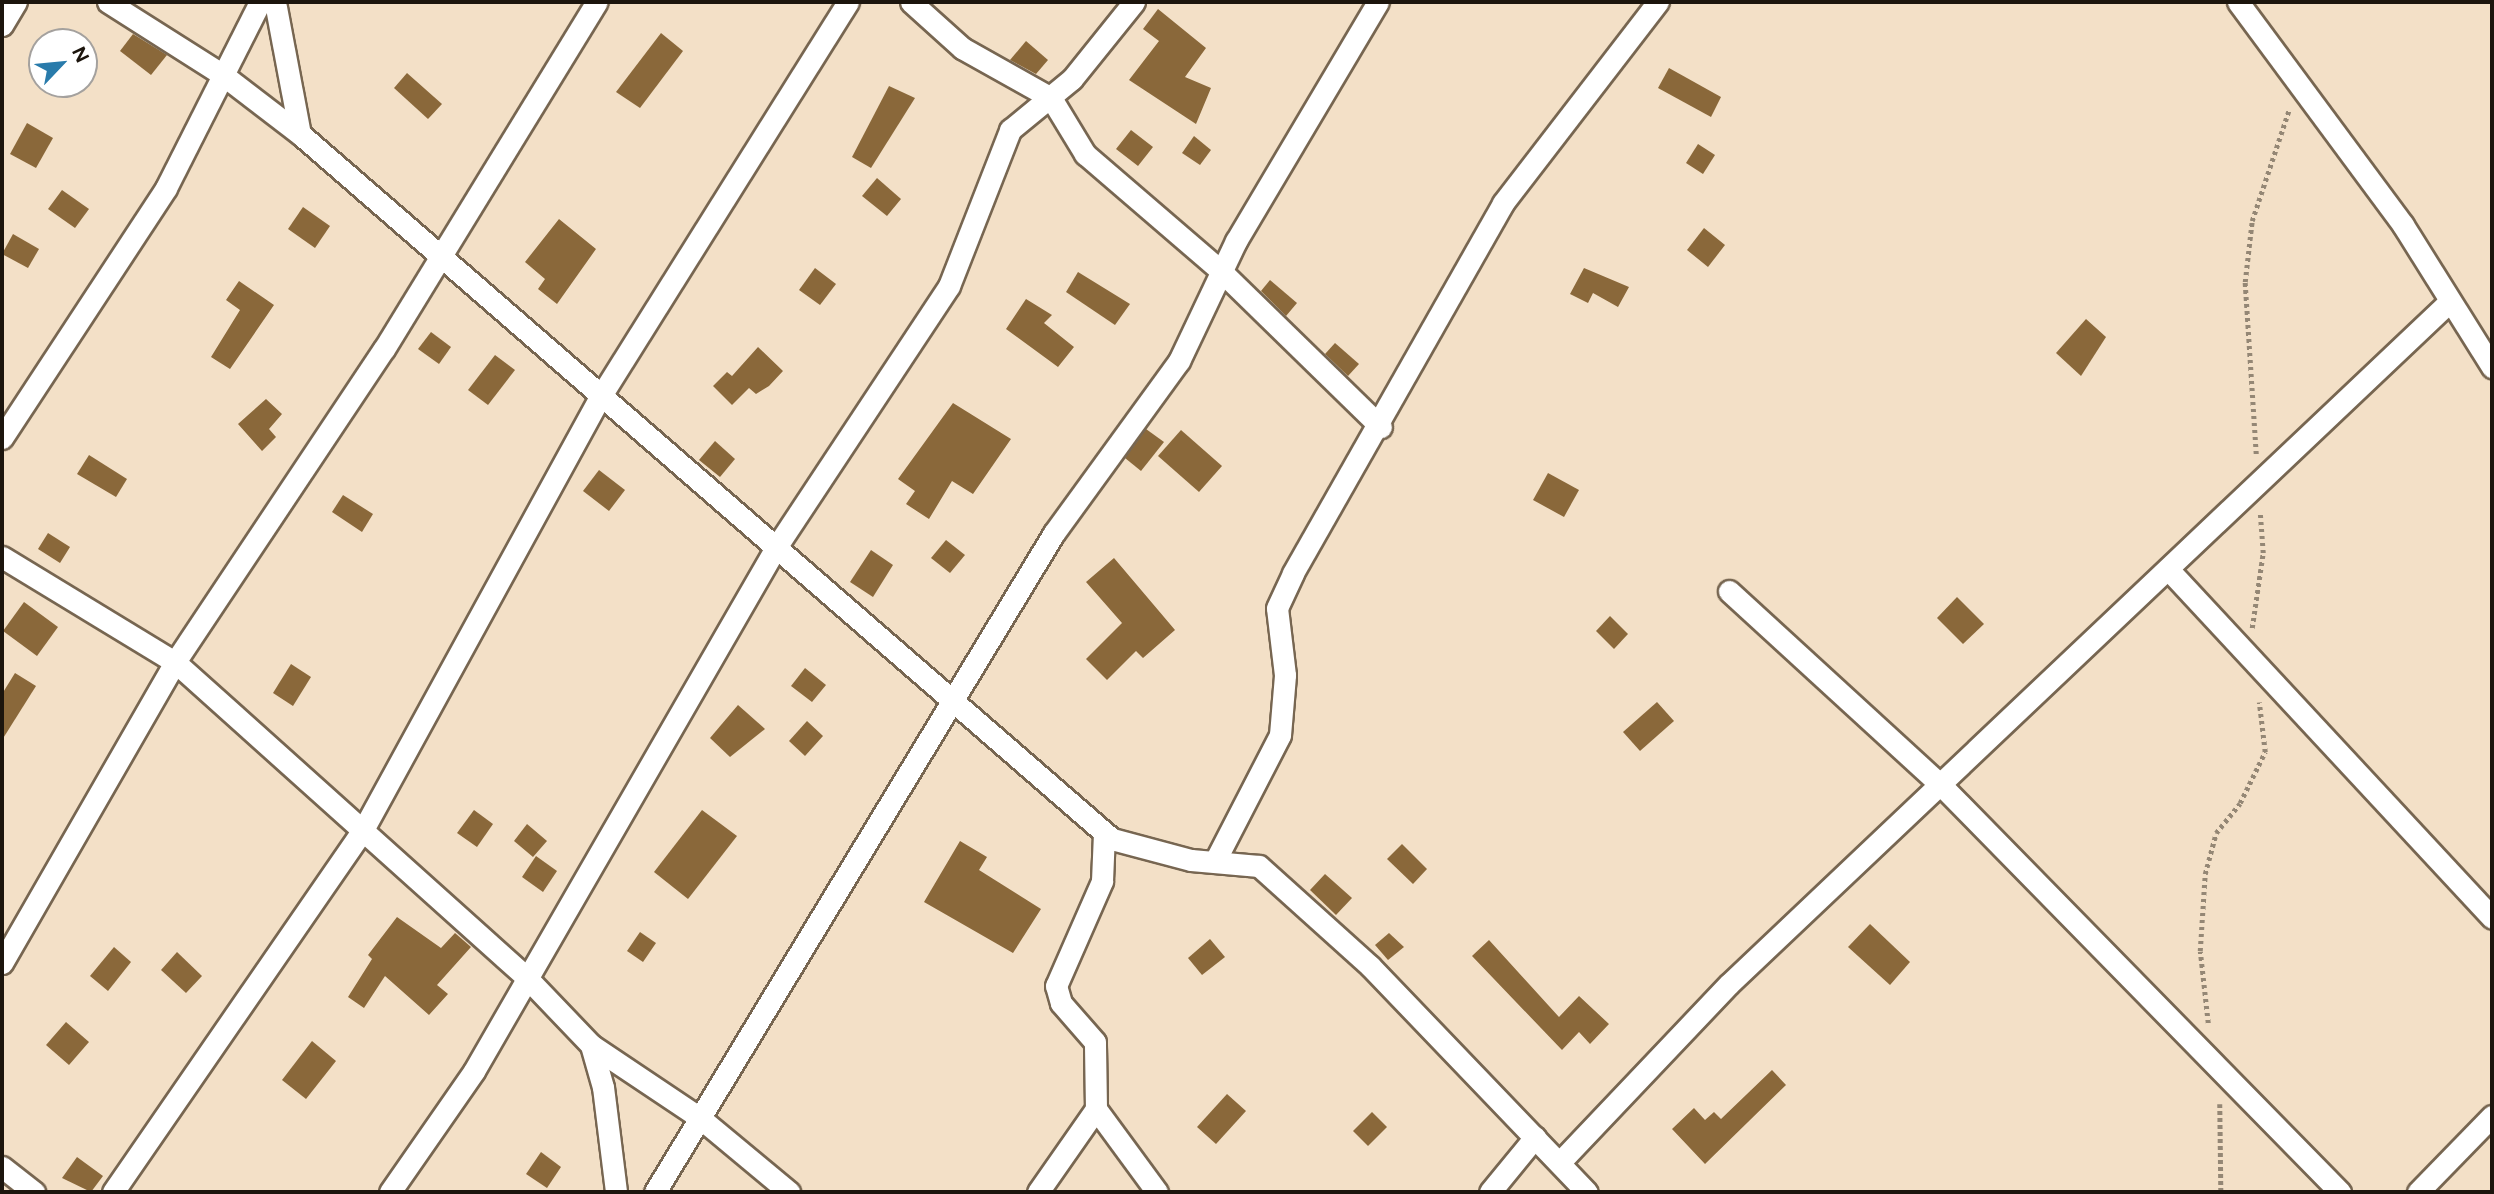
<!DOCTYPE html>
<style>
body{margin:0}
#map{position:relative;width:2494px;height:1194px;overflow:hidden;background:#f3e0c7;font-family:Figtree,sans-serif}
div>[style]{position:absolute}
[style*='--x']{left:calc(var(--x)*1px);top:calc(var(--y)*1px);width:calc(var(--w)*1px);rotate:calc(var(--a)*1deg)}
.building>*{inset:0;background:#8a683a}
.path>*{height:4.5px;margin-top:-2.25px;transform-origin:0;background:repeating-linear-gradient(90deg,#948775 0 3.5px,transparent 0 7px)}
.roads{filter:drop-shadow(2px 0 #776651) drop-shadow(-2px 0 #776651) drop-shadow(0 2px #776651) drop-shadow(0 -2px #776651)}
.minor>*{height:21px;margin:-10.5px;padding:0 10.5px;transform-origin:10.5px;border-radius:10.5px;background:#fff}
span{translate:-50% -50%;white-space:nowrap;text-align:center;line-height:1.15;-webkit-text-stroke:6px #fff;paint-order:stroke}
.frame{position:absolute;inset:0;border:4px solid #1c150d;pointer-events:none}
.north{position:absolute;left:28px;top:28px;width:70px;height:70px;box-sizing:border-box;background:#fff;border:2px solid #a4a19e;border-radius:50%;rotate:64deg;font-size:19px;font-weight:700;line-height:28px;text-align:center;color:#1c150d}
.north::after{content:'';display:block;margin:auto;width:24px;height:32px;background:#297bab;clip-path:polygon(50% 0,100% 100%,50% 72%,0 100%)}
</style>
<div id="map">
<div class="building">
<i style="clip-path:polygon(1158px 9px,1206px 48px,1185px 77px,1211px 88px,1196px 124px,1129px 80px,1159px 41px,1143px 29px)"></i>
<i style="clip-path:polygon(661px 33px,683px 51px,640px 108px,616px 92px)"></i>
<i style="clip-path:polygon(133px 34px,167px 55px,151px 75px,120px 51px)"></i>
<i style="clip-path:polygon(1026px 41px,1048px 60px,1036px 74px,1010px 60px)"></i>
<i style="clip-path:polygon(1669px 68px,1721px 97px,1711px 117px,1658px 88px)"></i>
<i style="clip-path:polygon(407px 73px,442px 104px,428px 119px,394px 88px)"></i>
<i style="clip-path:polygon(889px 86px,915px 98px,871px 168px,852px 157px)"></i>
<i style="clip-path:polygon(27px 123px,53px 138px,36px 168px,10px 154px)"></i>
<i style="clip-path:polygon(1131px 130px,1153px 147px,1138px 166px,1116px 149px)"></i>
<i style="clip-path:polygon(1194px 136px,1211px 150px,1200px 165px,1182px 153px)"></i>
<i style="clip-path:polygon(1698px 144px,1715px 155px,1703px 174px,1686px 163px)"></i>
<i style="clip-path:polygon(877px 178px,901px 199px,887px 216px,862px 196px)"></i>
<i style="clip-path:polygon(62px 190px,89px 209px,75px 228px,48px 209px)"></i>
<i style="clip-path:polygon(303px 207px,330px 226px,315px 248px,288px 229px)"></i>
<i style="clip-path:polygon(559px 219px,596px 249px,557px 304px,538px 289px,545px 279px,525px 262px)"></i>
<i style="clip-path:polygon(1704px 228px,1725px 245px,1708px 267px,1687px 250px)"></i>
<i style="clip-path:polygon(13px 234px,39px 249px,28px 268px,2px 254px)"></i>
<i style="clip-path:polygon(815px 268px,836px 284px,820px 305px,799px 290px)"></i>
<i style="clip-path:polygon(1584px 268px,1629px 287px,1618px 307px,1593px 293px,1588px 303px,1570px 294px)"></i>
<i style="clip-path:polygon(1078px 272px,1130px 304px,1115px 325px,1066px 292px)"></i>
<i style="clip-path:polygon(1270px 280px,1297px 303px,1286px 316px,1261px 291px)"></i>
<i style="clip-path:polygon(239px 281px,274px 305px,230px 369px,211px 357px,240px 310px,226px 300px)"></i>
<i style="clip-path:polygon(1026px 299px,1052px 315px,1044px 323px,1074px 347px,1058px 367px,1006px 329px)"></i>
<i style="clip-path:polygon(2086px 319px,2106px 337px,2081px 376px,2056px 353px)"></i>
<i style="clip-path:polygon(431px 332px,451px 347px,439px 364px,418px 349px)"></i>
<i style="clip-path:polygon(1335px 343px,1359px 364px,1348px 376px,1325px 354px)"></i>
<i style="clip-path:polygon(758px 347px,783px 371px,769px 386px,756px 394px,749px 388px,732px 405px,713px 386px,727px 372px,732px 376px)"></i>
<i style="clip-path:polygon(495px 355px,515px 370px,488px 405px,468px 390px)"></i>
<i style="clip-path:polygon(266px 399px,282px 414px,269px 429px,276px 437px,262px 451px,238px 424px)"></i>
<i style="clip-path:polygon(953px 403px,1011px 439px,973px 494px,952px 481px,929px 519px,906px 504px,915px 491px,898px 479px)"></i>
<i style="clip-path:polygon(1146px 429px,1164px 442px,1141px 471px,1125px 458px)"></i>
<i style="clip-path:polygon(1181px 430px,1222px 466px,1199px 492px,1158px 456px)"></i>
<i style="clip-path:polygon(715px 441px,735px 459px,720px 477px,699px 460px)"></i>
<i style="clip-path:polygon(89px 455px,127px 479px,116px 497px,77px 474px)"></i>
<i style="clip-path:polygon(599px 470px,625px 490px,609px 511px,583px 491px)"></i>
<i style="clip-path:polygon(1548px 473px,1579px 490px,1564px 517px,1533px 500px)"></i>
<i style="clip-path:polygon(343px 495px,373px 514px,362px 532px,332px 512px)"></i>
<i style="clip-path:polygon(48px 533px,70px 547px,60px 563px,38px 549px)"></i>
<i style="clip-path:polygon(946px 540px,965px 555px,950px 573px,931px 558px)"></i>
<i style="clip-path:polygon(871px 550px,893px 565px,873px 597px,850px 582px)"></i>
<i style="clip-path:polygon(1114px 558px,1175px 630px,1143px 658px,1136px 651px,1107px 680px,1086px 659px,1122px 623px,1086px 582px)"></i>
<i style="clip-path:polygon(1957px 597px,1984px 624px,1963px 644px,1937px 618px)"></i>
<i style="clip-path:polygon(24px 602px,58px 627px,37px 656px,3px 631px)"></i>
<i style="clip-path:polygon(1610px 616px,1628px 634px,1614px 649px,1596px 631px)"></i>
<i style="clip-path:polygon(291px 664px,311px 677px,293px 706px,273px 693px)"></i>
<i style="clip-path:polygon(805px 668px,826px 685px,812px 702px,791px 686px)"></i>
<i style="clip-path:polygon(15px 673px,36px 686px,2px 740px,2px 694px)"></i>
<i style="clip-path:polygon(1657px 702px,1674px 721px,1640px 751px,1623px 732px)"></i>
<i style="clip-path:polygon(738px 705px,765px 729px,730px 757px,710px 738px)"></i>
<i style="clip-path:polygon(807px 721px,823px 736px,805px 756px,789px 741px)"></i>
<i style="clip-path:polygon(474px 810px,493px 824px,477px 847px,457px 833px)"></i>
<i style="clip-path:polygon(702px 810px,737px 836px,688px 899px,654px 872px)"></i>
<i style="clip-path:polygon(527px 824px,547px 841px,533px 857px,514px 841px)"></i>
<i style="clip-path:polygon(960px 841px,987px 857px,979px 870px,1041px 909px,1013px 953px,924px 902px)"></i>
<i style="clip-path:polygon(1402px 844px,1427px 869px,1413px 884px,1387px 859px)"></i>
<i style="clip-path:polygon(536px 856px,557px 871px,543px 892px,522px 877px)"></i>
<i style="clip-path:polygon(1325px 874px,1352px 898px,1336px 915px,1310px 890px)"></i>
<i style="clip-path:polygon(397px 917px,441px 948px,455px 933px,471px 947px,437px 985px,448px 994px,429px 1015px,385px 976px,364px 1008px,348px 997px,372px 959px,368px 955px)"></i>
<i style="clip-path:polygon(1870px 924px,1910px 962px,1890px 985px,1848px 947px)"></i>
<i style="clip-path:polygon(640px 932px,656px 943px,643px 962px,627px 951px)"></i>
<i style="clip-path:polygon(1389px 933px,1404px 947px,1388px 960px,1375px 945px)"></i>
<i style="clip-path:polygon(1210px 939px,1225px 957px,1202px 975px,1188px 958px)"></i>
<i style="clip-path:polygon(1489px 940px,1559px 1017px,1579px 996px,1609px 1024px,1590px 1044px,1579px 1032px,1562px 1050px,1472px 956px)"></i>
<i style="clip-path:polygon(114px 947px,131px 962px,108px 991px,90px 976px)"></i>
<i style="clip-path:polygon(177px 952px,202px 976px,186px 993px,161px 970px)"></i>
<i style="clip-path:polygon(66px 1022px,89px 1042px,69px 1065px,46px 1045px)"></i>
<i style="clip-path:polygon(312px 1041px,336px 1061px,306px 1099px,282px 1080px)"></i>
<i style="clip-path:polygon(1772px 1070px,1786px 1085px,1705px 1164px,1672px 1129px,1694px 1108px,1705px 1120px,1714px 1112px,1721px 1119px)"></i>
<i style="clip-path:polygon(1227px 1094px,1246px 1111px,1216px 1144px,1197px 1127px)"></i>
<i style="clip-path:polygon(1372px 1112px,1387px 1127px,1368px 1146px,1353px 1131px)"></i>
<i style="clip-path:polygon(541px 1152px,561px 1167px,547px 1188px,526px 1174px)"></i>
<i style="clip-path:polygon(77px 1157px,103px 1176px,91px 1192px,62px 1178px)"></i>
</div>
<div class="path">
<i style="--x:2256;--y:454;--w:172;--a:-93.7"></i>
<i style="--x:2245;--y:282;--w:61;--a:-83.5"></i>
<i style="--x:2252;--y:221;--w:117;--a:-71.6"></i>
<i style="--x:2252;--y:628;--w:76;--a:-81.7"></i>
<i style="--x:2263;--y:553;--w:41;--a:-94.2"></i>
<i style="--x:2208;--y:1023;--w:72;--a:-96.3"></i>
<i style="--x:2200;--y:951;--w:77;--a:-86.3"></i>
<i style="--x:2205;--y:874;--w:42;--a:-75"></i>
<i style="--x:2216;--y:833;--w:38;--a:-51"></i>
<i style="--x:2240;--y:803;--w:57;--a:-63.9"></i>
<i style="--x:2265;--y:752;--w:50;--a:-96.8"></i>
<i style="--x:2220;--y:1104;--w:88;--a:89.3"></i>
</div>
<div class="roads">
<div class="minor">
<i style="--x:108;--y:2;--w:136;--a:32.4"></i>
<i style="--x:223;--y:75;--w:97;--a:37.5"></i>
<i style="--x:300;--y:134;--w:1075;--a:40.97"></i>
<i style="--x:1112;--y:839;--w:82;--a:14.9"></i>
<i style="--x:1191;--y:860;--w:68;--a:5"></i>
<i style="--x:1259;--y:866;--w:149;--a:42"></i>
<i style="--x:1370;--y:966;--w:313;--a:46.2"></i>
<i style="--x:275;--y:2;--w:134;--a:79.3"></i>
<i style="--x:911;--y:2;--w:69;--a:42"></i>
<i style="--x:962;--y:48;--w:102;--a:29.3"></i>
<i style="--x:1051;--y:98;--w:66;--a:58.7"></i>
<i style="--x:1085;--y:154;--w:181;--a:40.7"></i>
<i style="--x:1222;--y:272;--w:222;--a:44.3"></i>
<i style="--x:2238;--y:2;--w:277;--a:53.5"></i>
<i style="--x:2403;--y:225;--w:168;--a:57.9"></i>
<i style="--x:2;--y:25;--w:27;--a:-59"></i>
<i style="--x:2;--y:438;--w:299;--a:-56.7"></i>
<i style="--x:166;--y:188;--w:208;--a:-63.2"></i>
<i style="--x:2;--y:557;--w:202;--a:31.3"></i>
<i style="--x:175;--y:662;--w:474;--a:41.9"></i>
<i style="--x:528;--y:979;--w:91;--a:46.3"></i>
<i style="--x:591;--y:1045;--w:44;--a:74.1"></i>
<i style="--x:603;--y:1087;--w:106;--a:82.9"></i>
<i style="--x:2168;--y:569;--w:476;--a:47.1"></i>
<i style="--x:1729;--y:591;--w:287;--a:42.5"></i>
<i style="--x:1941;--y:785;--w:570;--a:45.57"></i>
<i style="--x:1215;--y:861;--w:142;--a:-62.7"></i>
<i style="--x:1280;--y:735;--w:60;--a:-85.2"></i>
<i style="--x:1285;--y:675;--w:67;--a:-96.8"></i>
<i style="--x:1277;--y:608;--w:38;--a:-65"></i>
<i style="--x:1293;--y:573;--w:425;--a:-60.4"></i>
<i style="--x:1503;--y:203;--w:254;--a:-52.4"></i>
<i style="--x:2;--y:963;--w:347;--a:-60.1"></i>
<i style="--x:175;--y:662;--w:376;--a:-56.3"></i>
<i style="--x:384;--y:349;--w:407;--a:-58.5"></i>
<i style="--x:591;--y:1045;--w:131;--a:33.8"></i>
<i style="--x:700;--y:1118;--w:116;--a:39.7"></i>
<i style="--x:1096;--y:1109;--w:103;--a:53.7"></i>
<i style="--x:1560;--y:1162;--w:245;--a:-46.5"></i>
<i style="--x:1729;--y:984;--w:992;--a:-43.45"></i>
<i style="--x:2;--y:1167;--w:41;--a:38"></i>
<i style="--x:113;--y:1192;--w:442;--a:-55.4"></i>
<i style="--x:364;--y:828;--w:495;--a:-61.3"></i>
<i style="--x:602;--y:394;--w:463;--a:-57.9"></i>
<i style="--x:390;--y:1192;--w:147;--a:-55.2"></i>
<i style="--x:474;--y:1071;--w:603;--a:-60.03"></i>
<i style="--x:775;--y:549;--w:315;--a:-56.5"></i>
<i style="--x:949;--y:286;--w:168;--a:-68.6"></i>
<i style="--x:1010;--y:130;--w:80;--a:-39.4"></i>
<i style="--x:1072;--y:79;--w:99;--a:-51.2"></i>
<i style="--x:655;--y:1192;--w:770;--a:-58.81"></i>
<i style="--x:1054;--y:533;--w:213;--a:-54"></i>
<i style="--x:1179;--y:361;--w:133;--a:-64.6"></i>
<i style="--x:1236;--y:241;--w:278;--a:-59.3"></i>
<i style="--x:1038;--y:1192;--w:101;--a:-55.1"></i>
<i style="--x:1096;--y:1109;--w:67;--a:-90.9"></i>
<i style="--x:1095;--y:1042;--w:52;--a:-131.1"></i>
<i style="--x:1061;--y:1003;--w:18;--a:-106"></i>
<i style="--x:1056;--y:986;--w:115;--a:-66.3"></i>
<i style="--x:1102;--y:881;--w:48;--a:-87.6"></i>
<i style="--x:1490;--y:1192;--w:71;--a:-50.7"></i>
<i style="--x:2418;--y:1192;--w:106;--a:-45.8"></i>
</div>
</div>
<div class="frame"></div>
<div class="north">N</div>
</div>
